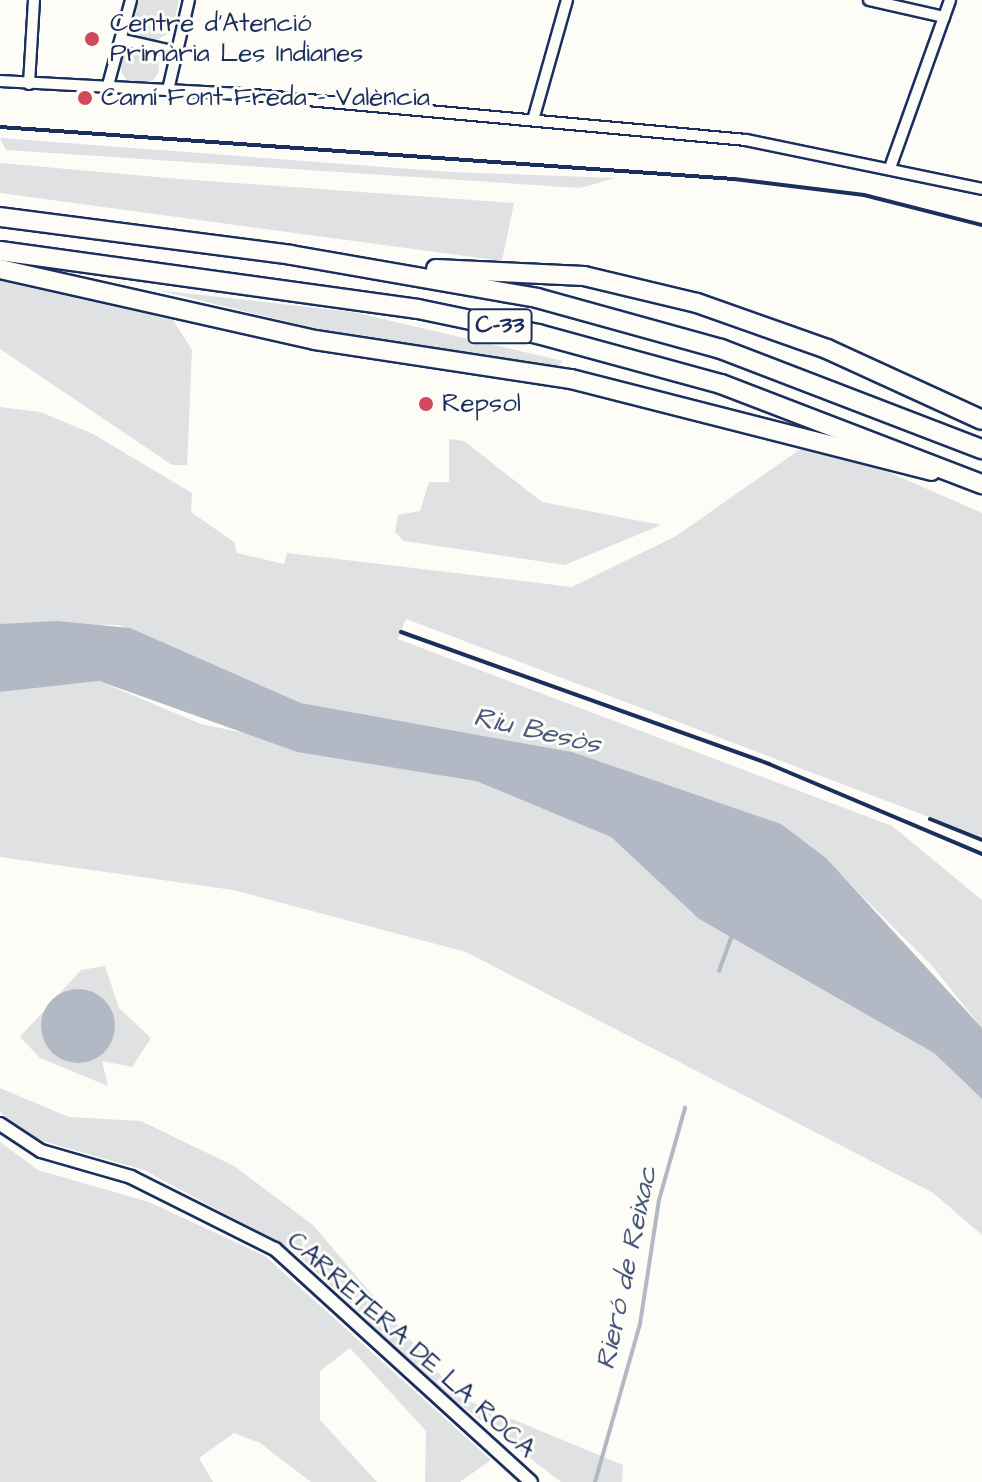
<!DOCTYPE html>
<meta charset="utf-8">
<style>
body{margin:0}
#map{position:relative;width:982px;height:1482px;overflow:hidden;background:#fdfcf7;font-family:"Architects Daughter",sans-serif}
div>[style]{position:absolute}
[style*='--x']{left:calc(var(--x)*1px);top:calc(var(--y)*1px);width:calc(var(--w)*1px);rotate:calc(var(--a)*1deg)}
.green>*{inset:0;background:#e0e1e3}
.round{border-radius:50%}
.water>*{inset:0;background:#b3b8c5}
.stream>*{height:4px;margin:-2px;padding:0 2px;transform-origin:2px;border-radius:2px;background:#b3b8c5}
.roads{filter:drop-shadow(2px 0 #1b2f5e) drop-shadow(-2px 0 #1b2f5e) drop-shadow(0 2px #1b2f5e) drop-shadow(0 -2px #1b2f5e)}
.minor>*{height:10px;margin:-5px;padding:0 5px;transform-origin:5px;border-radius:5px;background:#fdfcf7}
.tertiary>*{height:12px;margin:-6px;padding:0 6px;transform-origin:6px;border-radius:6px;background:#fdfcf7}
.motorway>*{height:18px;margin:-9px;padding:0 9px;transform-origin:9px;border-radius:9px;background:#fdfcf7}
.rail>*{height:4px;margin:-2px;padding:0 2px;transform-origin:2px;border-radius:2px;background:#1b2f5e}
.dots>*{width:22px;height:22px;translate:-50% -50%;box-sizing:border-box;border:4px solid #fdfcf7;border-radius:50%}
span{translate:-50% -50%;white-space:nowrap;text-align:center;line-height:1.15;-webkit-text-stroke:6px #fdfcf7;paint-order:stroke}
.shield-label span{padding:2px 6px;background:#fdfcf7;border:2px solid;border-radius:6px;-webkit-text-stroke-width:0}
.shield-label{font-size:24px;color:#1b2f5e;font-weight:700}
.poi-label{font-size:26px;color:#1b2f5e}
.left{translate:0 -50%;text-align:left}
.street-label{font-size:26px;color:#1b2f5e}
.water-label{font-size:28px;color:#49587d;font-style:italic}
</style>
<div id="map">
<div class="green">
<i style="clip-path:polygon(137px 0,179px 0,172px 31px,155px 41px,140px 37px,130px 23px)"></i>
<i class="round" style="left:121px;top:47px;width:38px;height:38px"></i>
<i style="clip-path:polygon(0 138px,451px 172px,615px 178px,580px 188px,6px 150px)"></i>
<i style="clip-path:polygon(0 163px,179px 179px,514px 203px,502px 261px,0 193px)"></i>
<i style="clip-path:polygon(0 278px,173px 320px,192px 350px,187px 465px,172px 465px,0 349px)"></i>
<i style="clip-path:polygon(157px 290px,353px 312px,563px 361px,557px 368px,360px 339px)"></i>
<i style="clip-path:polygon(0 407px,40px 412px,93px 434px,192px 493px,191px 512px,234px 542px,237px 553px,284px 564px,287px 553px,572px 587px,676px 536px,799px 450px,829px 446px,982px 513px,982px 837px,406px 619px,398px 639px,892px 826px,982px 900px,982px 1028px,933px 967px,817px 851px,572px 752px,301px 703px,119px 625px,0 624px)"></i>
<i style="clip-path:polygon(449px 439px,464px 441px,542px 502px,661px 525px,565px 565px,404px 541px,395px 532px,398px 515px,420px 511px,429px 482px,449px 482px)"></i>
<i style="clip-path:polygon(99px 681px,201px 724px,476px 781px,611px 837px,699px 919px,934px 1053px,982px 1099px,982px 1235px,933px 1193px,466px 952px,233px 890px,0 857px,0 692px)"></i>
<i style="clip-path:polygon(105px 966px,119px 1008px,151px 1038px,132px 1067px,102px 1061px,108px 1086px,40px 1058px,20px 1037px,81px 970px)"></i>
<i style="clip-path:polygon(0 1088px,69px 1117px,141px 1121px,234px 1166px,313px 1225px,459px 1397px,623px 1465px,622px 1482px,561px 1482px,441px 1390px,294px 1251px,144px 1170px,35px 1139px,0 1112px)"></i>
<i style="clip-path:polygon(0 1142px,38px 1170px,149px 1202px,265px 1256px,491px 1460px,460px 1482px,425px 1482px,426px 1431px,350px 1348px,320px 1371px,320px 1420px,377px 1482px,311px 1482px,260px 1443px,234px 1433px,199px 1458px,213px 1482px,0 1482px)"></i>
</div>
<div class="water">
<i style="clip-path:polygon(57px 621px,130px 628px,301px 703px,572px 752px,781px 824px,826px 858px,982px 1028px,982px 1099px,934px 1053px,699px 919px,611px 837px,476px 781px,297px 752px,99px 681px,0 692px,0 624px)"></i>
<i class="round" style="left:41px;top:989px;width:74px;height:74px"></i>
</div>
<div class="stream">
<i style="--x:719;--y:971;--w:38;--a:-70"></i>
<i style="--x:595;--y:1482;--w:164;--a:-74.1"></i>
<i style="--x:640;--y:1324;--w:125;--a:-81.3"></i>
<i style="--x:659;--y:1200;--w:96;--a:-74.2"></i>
</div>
<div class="roads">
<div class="minor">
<i style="--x:869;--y:0;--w:77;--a:12.8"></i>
<i style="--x:123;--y:40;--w:54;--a:12.8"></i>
<i style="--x:0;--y:81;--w:242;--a:3.1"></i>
<i style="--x:242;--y:94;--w:506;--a:5.21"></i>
<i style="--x:746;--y:140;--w:241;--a:11.7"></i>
<i style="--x:29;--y:84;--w:84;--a:-86.6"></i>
<i style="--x:107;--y:89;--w:92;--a:-74.9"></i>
<i style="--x:168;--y:90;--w:92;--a:-76.9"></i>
<i style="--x:533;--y:120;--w:125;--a:-74.2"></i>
<i style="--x:891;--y:165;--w:175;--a:-70.3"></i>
</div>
<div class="tertiary">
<i style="--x:0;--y:1124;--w:49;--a:33.4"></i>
<i style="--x:41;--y:1151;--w:94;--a:16.1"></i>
<i style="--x:131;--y:1177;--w:161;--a:26.6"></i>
<i style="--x:275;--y:1249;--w:346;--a:42.3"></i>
</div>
<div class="motorway">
<i style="--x:0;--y:217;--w:293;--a:7.4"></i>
<i style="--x:291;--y:255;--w:250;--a:9.9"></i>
<i style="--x:537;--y:298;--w:191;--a:15.5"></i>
<i style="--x:721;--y:349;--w:280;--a:21"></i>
<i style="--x:0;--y:251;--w:422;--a:7.9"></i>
<i style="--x:418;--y:309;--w:123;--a:11.8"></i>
<i style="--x:538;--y:334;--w:190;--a:15.3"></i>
<i style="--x:721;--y:384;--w:280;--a:21"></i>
<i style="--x:0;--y:269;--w:323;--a:12.7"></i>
<i style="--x:315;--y:340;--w:259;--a:8.7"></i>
<i style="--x:571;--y:379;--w:372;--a:14.3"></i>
<i style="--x:436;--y:269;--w:148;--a:2.7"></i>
<i style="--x:584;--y:276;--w:116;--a:13.4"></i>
<i style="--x:697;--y:303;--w:138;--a:19.5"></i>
<i style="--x:827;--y:349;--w:170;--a:24.6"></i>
</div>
</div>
<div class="rail">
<i style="--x:0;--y:127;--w:736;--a:4.05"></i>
<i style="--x:734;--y:179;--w:131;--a:7"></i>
<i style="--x:864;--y:195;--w:122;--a:14.3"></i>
<i style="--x:401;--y:632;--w:391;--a:19.7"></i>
<i style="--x:769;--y:764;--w:231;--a:22.9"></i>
<i style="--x:930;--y:819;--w:56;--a:22"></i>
</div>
<div class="dots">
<i style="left:92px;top:39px;background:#d1495b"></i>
<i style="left:85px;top:98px;background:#d1495b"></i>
<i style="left:426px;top:404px;background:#d1495b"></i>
</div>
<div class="shield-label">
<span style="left:500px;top:326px">C-33</span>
</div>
<div class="poi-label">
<span class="left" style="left:110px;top:39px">Centre d'Atenció<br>Primària Les Indianes</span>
<span class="left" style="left:101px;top:98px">Camí Font Freda - València</span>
<span class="left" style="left:442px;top:404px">Repsol</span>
</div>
<div class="street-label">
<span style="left:411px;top:1345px;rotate:42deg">CARRETERA DE LA ROCA</span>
</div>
<div class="water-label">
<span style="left:537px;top:731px;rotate:13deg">Riu Besòs</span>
<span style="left:627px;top:1268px;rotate:-78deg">Rieró de Reixac</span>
</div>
</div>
